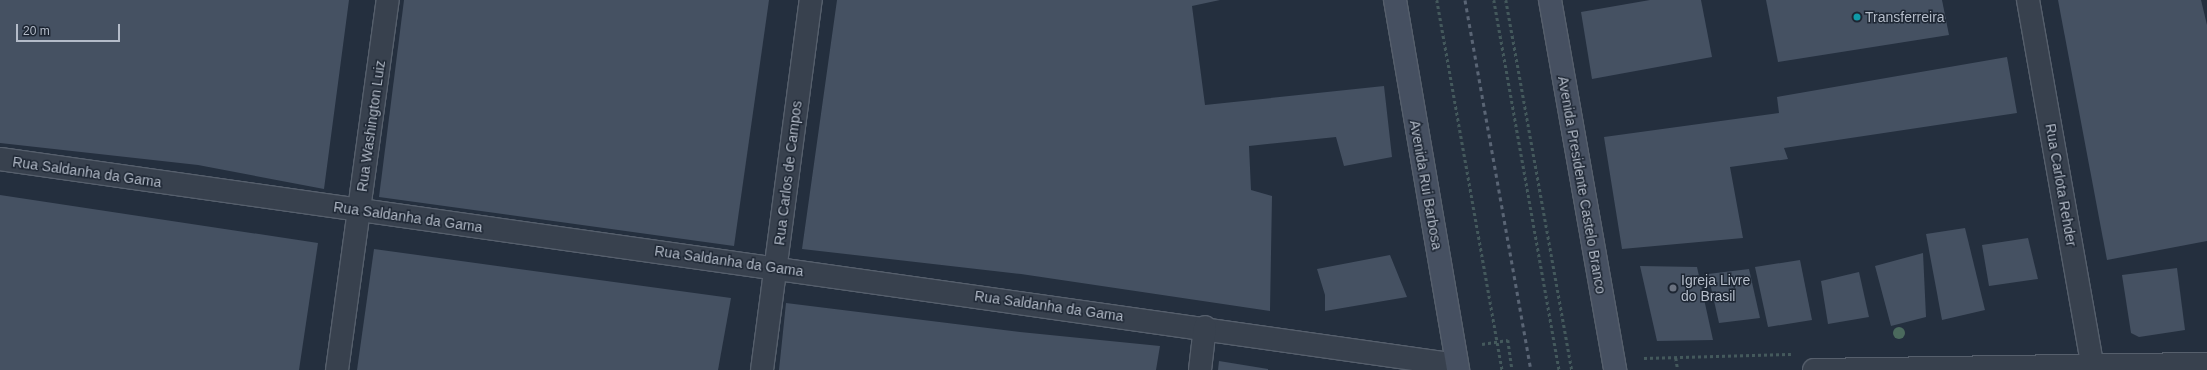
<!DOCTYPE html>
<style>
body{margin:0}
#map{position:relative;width:2207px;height:370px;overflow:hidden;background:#242f3e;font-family:Helvetica,sans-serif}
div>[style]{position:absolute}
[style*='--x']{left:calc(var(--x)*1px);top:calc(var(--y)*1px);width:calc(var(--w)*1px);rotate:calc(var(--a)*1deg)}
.building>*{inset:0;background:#455162}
.path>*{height:2.5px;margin-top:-1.25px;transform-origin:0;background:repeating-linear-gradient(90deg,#44595c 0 3px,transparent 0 6px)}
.roads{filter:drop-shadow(1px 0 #565f6c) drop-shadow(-1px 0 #565f6c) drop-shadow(0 1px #565f6c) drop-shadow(0 -1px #565f6c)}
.minor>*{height:22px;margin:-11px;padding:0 11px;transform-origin:11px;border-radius:11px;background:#38414e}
.secondary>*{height:22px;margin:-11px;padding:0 11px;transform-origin:11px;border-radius:11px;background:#465061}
.rail>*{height:3px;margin-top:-1.5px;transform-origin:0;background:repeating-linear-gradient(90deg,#5a6575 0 4px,transparent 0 8px)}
.trees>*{width:12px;height:12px;margin:-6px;border-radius:50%;background:#4b6a5d}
.dots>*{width:11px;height:11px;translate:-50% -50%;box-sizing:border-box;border:2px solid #1d2633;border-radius:50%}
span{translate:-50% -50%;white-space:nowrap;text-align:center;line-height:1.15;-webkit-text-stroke:3px #1d2633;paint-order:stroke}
.poi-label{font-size:14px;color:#b4bcc9}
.left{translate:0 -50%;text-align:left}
.street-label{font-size:14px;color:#b4bcc9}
.scale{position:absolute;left:16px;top:24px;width:104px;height:18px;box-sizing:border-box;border:2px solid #b4bcc9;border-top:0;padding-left:5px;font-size:12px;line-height:14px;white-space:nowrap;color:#b4bcc9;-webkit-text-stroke:3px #1d2633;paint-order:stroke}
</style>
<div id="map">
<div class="building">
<i style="clip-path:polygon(0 0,349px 0,324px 189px,198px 165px,0 143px)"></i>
<i style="clip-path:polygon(404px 0,769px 0,734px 246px,379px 197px)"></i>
<i style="clip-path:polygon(837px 0,1220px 0,1192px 6px,1205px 105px,1384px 86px,1392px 157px,1344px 166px,1336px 137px,1249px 146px,1251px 190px,1272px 196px,1270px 311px,1021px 274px,802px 249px)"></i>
<i style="clip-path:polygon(1650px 0,1701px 0,1712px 57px,1592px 79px,1581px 12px)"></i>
<i style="clip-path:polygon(1766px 0,1942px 0,1949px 35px,1778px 62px)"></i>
<i style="clip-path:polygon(2058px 0,2201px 0,2207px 25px,2207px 241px,2107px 260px)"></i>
<i style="clip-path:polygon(2007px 57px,2017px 113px,1784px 148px,1788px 159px,1730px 167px,1743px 238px,1622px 249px,1604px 137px,1779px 113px,1777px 97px)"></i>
<i style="clip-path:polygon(0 195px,318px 243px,299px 370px,0 370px)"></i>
<i style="clip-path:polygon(1965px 228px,1985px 310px,1942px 320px,1926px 234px)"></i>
<i style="clip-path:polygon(2028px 238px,2038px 279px,1989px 286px,1982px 245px)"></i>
<i style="clip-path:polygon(374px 249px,731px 298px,718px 370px,357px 370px)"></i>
<i style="clip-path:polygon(1923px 253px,1926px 317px,1891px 326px,1875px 266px)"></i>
<i style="clip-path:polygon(1390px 255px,1407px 297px,1325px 311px,1325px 295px,1317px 269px)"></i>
<i style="clip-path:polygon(1800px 260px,1812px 320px,1768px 327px,1755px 267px)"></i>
<i style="clip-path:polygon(1640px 266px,1697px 267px,1713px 340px,1657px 341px)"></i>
<i style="clip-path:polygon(2177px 268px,2185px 330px,2139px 337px,2131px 333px,2122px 275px)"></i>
<i style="clip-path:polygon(1749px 269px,1760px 318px,1719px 323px,1708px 274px)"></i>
<i style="clip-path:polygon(1859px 272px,1869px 317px,1828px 324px,1821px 281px)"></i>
<i style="clip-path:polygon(786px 303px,1020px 332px,1160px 346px,1156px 370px,779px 370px)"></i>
<i style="clip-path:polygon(1219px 361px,1268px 369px,1268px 370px,1218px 370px)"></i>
</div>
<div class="path">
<i style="--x:1437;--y:0;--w:376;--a:80"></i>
<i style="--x:1494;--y:0;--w:376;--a:80"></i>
<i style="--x:1506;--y:0;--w:376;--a:79.9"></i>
<i style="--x:1482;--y:344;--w:26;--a:-9"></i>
<i style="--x:1508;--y:340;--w:30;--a:82"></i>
<i style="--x:1644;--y:358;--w:147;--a:-1.6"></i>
<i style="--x:1676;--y:358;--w:12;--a:81"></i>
</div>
<div class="roads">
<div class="minor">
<i style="--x:2028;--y:0;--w:376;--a:80"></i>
<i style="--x:0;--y:159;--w:1471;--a:8.05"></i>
<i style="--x:337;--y:370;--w:373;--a:-82.2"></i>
<i style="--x:762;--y:370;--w:373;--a:-82.5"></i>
<i style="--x:1200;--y:370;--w:43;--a:-83.4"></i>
<i style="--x:1814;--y:370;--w:393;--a:-0.9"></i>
</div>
<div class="secondary">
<i style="--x:1395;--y:0;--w:375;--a:80.3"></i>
<i style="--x:1550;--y:0;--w:376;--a:80"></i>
</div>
</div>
<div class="rail">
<i style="--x:1465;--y:0;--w:376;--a:79.9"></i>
</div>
<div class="trees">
<i style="left:1899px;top:333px"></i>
</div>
<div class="dots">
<i style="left:1857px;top:17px;background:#0f9aa8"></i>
<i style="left:1673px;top:288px;background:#6b7280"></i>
</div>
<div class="poi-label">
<span class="left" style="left:1865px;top:17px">Transferreira</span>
<span class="left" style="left:1681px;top:288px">Igreja Livre<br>do Brasil</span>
</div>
<div class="street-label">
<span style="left:371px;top:126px;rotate:-82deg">Rua Washington Luiz</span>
<span style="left:87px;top:172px;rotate:8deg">Rua Saldanha da Gama</span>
<span style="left:788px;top:173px;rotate:-83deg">Rua Carlos de Campos</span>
<span style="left:1426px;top:185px;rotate:80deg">Avenida Rui Barbosa</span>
<span style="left:1582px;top:185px;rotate:80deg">Avenida Presidente Castelo Branco</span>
<span style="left:2061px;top:185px;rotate:80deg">Rua Carlota Rehder</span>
<span style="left:408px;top:217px;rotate:8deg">Rua Saldanha da Gama</span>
<span style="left:729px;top:261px;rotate:8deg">Rua Saldanha da Gama</span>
<span style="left:1049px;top:306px;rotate:8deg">Rua Saldanha da Gama</span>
</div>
<div class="scale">20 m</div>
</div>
